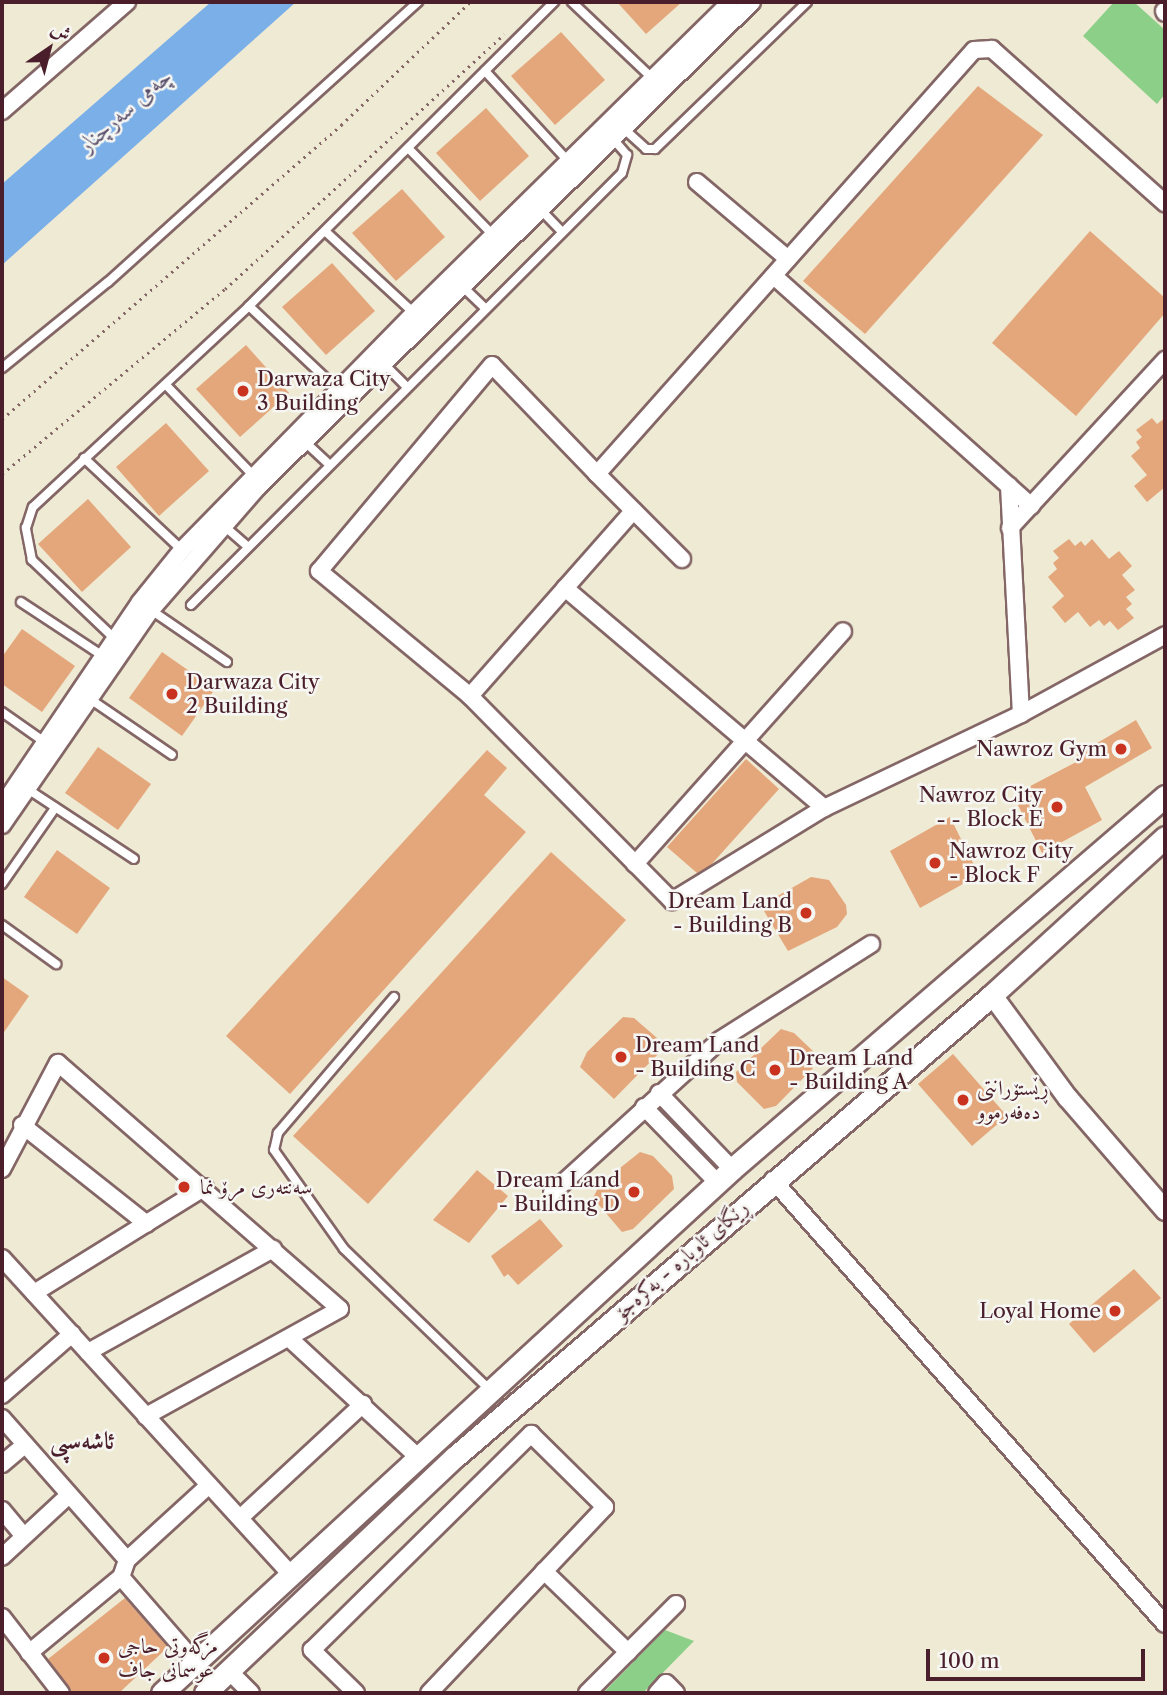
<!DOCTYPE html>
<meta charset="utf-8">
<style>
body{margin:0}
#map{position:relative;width:1167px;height:1695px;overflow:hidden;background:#efead4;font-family:"Libre Caslon Text",Amiri,serif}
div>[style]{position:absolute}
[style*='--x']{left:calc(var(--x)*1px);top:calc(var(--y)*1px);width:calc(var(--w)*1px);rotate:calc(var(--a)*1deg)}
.green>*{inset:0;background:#8bcf88}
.water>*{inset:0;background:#7bafe8}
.building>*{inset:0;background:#e4a77c}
.path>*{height:2.5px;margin-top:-1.25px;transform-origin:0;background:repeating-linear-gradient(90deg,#846666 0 2px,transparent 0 7px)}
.roads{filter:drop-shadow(2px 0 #846666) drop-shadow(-2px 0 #846666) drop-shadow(0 2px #846666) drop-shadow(0 -2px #846666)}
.service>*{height:8px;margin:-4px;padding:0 4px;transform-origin:4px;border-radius:4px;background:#fff}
.minor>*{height:16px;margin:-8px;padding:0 8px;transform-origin:8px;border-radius:8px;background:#fff}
.tertiary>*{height:19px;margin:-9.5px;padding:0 9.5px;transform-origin:9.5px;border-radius:9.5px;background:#fff}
.secondary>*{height:21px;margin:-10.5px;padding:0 10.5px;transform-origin:10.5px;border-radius:10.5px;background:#fff}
.dots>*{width:19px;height:19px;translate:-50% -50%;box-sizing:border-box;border:4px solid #f6f6f2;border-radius:50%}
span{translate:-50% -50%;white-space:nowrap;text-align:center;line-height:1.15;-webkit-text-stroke:5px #f6f6f2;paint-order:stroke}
.poi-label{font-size:21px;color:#4a1f2b}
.left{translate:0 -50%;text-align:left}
.right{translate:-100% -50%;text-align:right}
.street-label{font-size:21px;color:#4a1f2b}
.water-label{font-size:23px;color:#5b516d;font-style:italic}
.quarter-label{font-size:24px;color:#4a1f2b;font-weight:700}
.frame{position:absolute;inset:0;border:4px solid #4a1f2b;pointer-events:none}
.north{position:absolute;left:14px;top:14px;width:70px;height:70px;-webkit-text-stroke:5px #f6f6f2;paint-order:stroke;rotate:35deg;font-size:19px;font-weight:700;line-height:28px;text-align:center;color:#4a1f2b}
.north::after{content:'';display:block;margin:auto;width:24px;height:32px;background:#4a1f2b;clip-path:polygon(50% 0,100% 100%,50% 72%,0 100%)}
.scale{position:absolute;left:926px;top:1649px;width:219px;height:32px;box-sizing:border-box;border:4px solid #4a1f2b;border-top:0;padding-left:9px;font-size:21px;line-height:24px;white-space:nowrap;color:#4a1f2b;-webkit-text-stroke:5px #f6f6f2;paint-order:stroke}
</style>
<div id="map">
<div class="green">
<i style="clip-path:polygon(1114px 2px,1134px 2px,1165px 30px,1165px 94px,1157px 104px,1083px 36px)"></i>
<i style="clip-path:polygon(665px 1630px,694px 1641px,643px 1693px,603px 1693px)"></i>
</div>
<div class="water">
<i style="clip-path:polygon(211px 2px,296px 2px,2px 265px,2px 184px)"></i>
</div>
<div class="building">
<i style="clip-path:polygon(617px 2px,682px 2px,646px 34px)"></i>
<i style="clip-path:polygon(561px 32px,605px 80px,555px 125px,511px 76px)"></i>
<i style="clip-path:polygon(978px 86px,1043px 135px,865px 334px,803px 281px)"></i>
<i style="clip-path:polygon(486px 108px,529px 156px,480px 201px,436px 153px)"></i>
<i style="clip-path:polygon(402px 189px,445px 237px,396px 281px,352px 233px)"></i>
<i style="clip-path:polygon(1090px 231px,1165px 298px,1165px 313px,1076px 416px,992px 343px)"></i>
<i style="clip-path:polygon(332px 263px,375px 311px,326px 355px,282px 307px)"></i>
<i style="clip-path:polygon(246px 345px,289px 393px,240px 437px,196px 389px)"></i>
<i style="clip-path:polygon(1152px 418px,1157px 424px,1165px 418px,1165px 487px,1147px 502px,1134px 486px,1147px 475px,1131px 456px,1140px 448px,1136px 442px,1142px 437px,1136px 430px)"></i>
<i style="clip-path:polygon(166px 423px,209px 471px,159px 516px,116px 467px)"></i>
<i style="clip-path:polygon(88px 499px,131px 547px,82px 592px,38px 544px)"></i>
<i style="clip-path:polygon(1069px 539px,1075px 546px,1081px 541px,1085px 546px,1092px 539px,1109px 559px,1119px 551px,1132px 566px,1122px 575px,1135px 590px,1126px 597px,1132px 604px,1126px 609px,1134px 618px,1118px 630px,1110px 621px,1104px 626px,1099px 620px,1090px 627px,1078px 612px,1065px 623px,1052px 607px,1064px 596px,1048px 577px,1057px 569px,1053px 563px,1059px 558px,1053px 551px)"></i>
<i style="clip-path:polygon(22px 629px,75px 666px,42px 712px,2px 684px,2px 657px)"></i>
<i style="clip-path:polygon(162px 652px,215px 689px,182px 736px,129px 698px)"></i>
<i style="clip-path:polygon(1136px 720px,1152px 748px,1085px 787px,1102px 820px,1042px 853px,1013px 795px,1080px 760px,1077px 755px)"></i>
<i style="clip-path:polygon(98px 747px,151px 784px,118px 830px,65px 793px)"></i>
<i style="clip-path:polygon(487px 750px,507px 768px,484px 795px,526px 832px,290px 1094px,226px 1036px)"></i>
<i style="clip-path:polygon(746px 759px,779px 789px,710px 866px,697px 873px,667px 847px)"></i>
<i style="clip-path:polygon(950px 817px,979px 875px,920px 908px,890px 851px)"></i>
<i style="clip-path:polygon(57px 850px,110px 888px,77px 934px,24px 897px)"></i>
<i style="clip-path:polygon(551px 852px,626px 920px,368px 1204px,293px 1136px)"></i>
<i style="clip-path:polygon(811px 877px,829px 880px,846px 905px,847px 914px,837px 927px,788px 951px,764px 911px,774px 898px)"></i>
<i style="clip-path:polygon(2px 977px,29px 996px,2px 1035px)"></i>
<i style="clip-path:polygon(623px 1017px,634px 1018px,657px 1038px,661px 1051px,614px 1099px,580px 1067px,587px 1052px)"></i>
<i style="clip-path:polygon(781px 1029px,794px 1033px,814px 1052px,816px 1065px,776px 1106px,764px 1109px,737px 1082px,736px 1072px)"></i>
<i style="clip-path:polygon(953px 1054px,1007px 1116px,972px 1146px,918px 1084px)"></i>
<i style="clip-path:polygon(640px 1152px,653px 1156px,672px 1176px,674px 1189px,633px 1229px,622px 1232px,593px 1198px,600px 1184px)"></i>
<i style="clip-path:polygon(477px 1170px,508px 1196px,469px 1243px,433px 1220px)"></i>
<i style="clip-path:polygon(540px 1219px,563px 1246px,518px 1285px,508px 1274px,504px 1277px,491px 1256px)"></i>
<i style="clip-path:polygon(1134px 1269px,1161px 1298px,1094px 1353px,1069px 1324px)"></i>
<i style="clip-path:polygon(125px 1598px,168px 1647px,119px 1693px,71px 1693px,48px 1659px)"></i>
</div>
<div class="path">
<i style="--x:2;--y:419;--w:449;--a:-40.9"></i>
<i style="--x:341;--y:125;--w:178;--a:-43.6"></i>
<i style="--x:2;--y:474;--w:290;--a:-39.7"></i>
<i style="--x:225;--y:289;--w:378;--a:-42.4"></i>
</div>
<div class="roads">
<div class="service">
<i style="--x:572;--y:2;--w:112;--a:43.5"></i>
<i style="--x:485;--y:71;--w:124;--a:47.3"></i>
<i style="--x:623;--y:128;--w:31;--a:42"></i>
<i style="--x:646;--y:149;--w:9;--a:0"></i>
<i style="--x:655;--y:149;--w:211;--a:-44"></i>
<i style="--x:409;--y:149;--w:122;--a:45.7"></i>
<i style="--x:540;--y:209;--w:32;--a:46"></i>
<i style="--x:325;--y:231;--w:121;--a:42.7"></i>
<i style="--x:462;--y:286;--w:32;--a:44"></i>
<i style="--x:249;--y:306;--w:122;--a:43.3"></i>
<i style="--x:383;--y:363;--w:33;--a:45"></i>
<i style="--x:2;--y:368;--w:136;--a:-39.1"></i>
<i style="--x:108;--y:282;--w:418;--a:-42.1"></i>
<i style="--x:166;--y:385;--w:125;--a:46"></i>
<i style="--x:304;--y:441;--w:33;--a:43"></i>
<i style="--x:84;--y:458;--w:134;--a:43.2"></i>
<i style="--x:223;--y:525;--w:30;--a:41"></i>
<i style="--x:21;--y:602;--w:98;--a:33.4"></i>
<i style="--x:191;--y:605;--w:610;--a:-45.07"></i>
<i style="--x:622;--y:173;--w:19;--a:-74"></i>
<i style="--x:627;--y:155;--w:21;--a:-131"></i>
<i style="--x:151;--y:610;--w:92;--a:34.4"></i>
<i style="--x:115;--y:639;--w:115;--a:-136.4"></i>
<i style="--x:32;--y:560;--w:33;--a:-101"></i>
<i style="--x:26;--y:528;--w:22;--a:-72"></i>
<i style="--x:33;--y:507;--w:295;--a:-42.9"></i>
<i style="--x:249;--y:306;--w:431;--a:-44.9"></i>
<i style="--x:90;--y:699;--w:99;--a:34.3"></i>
<i style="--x:2;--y:712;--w:54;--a:35.2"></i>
<i style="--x:26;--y:788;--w:129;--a:33.3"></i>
<i style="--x:2;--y:884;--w:93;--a:-55.1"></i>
<i style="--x:2;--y:925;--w:67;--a:35.8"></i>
<i style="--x:394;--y:997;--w:179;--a:130.5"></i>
<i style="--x:278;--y:1133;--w:17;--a:103"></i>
<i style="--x:274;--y:1150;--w:121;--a:54.7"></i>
<i style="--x:344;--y:1249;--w:202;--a:44"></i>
</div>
<div class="minor">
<i style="--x:1164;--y:11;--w:2;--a:63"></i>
<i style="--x:2;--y:111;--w:166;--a:-41.1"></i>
<i style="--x:697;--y:182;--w:119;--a:40.2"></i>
<i style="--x:774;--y:276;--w:345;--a:41.8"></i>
<i style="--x:597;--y:474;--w:151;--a:-133.9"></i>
<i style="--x:492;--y:365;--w:269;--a:130"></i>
<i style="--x:319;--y:571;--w:196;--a:39.6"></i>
<i style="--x:470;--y:696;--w:288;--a:45.4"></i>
<i style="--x:672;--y:901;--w:178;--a:-31.5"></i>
<i style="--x:824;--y:808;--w:218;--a:-25.5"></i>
<i style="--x:1021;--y:714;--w:164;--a:-28.7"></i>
<i style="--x:1009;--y:486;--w:228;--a:87"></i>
<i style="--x:1010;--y:528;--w:229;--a:-47.3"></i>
<i style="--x:682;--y:559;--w:120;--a:-135"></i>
<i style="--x:597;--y:474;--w:567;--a:-48.36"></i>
<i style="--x:974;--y:50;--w:18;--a:-3"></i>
<i style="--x:992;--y:49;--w:232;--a:41.7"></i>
<i style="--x:565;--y:588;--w:340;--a:40.3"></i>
<i style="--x:470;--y:696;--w:247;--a:-48.6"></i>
<i style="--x:2;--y:806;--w:246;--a:-55.9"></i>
<i style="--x:140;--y:602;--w:67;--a:-51.1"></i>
<i style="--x:182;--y:550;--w:332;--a:-45.6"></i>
<i style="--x:414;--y:313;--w:444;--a:-44.5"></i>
<i style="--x:2;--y:825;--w:262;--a:-55.3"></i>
<i style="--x:151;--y:610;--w:163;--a:-49"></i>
<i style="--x:258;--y:487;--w:692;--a:-44.47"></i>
<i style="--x:635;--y:864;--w:312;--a:-48.2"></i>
<i style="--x:659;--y:1093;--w:105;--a:46.2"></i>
<i style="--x:644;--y:1107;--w:106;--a:45.8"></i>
<i style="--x:22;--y:1125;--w:159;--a:38.4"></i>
<i style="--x:2;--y:1169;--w:120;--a:-62.2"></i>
<i style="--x:58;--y:1063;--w:374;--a:41.1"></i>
<i style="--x:340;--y:1309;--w:222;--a:151.1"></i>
<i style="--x:773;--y:1180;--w:592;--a:48.56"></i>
<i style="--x:552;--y:1193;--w:227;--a:-42.3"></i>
<i style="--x:720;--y:1040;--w:179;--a:-32.4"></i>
<i style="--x:2;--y:1258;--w:427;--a:47.6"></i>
<i style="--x:34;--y:1293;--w:201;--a:-31.8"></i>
<i style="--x:289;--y:1338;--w:173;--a:42.7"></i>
<i style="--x:88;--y:1352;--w:212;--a:-29.1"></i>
<i style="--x:2;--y:1395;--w:93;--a:-41.1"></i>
<i style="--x:2;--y:1418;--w:189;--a:48.6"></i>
<i style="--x:127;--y:1560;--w:18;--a:109"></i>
<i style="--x:121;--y:1577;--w:113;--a:49"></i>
<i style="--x:2;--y:1464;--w:30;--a:-40"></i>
<i style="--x:2;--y:1510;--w:34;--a:50"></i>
<i style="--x:240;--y:1518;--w:168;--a:-42.8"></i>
<i style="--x:2;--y:1557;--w:91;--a:-42.8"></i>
<i style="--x:127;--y:1560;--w:111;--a:-42.4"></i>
<i style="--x:544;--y:1571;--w:117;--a:44"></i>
<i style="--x:2;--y:1617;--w:96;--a:52.2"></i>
<i style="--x:29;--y:1653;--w:119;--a:-39.6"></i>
<i style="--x:229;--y:1671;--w:31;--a:45"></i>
<i style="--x:356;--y:1693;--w:62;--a:-135.7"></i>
<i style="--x:312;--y:1650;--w:308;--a:-44.6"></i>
<i style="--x:531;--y:1434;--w:104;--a:44.6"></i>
<i style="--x:605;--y:1507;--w:256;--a:133.4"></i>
<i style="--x:587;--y:1693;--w:126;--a:-45"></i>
<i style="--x:657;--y:1693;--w:13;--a:-48"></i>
<i style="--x:666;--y:1683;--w:14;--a:45"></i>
</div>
<div class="tertiary">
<i style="--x:992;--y:995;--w:127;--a:53.7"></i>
<i style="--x:1067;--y:1097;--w:150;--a:49.1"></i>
</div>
<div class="secondary">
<i style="--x:162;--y:1693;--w:774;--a:-42.59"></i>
<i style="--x:732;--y:1169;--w:572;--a:-40.74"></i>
<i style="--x:205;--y:1693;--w:345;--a:-43.4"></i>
<i style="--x:456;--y:1456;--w:707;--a:-40.7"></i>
<i style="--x:992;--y:995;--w:234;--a:-42.4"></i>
</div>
</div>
<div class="dots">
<i style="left:243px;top:391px;background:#c8321e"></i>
<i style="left:172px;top:694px;background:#c8321e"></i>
<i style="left:1121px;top:749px;background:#c8321e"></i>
<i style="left:1057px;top:807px;background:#c8321e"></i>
<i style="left:935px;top:863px;background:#c8321e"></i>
<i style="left:806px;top:913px;background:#c8321e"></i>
<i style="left:621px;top:1057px;background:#c8321e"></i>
<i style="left:775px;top:1070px;background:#c8321e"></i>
<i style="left:963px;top:1100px;background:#c8321e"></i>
<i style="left:184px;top:1187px;background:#c8321e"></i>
<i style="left:634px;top:1192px;background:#c8321e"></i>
<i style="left:1115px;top:1311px;background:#c8321e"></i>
<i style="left:104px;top:1658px;background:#c8321e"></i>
</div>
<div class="poi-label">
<span class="left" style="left:257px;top:391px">Darwaza City<br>3 Building</span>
<span class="left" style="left:186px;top:694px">Darwaza City<br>2 Building</span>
<span class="right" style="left:1107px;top:749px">Nawroz Gym</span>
<span class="right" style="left:1043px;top:807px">Nawroz City<br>- - Block E</span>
<span class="left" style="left:949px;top:863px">Nawroz City<br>- Block F</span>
<span class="right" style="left:792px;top:913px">Dream Land<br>- Building B</span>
<span class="left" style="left:635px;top:1057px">Dream Land<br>- Building C</span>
<span class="left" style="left:789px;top:1070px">Dream Land<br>- Building A</span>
<span class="left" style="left:977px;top:1100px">ڕێستۆرانتی<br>دەفەرموو</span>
<span class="right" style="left:620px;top:1192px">Dream Land<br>- Building D</span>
<span class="left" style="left:200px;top:1187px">سەنتەرى مرۆ نما</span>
<span class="right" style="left:1101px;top:1311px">Loyal Home</span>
<span class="left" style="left:118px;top:1658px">مزگەوتی حاجی<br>عوسمانی جاف</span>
</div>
<div class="street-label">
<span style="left:681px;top:1260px;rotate:-41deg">ڕێگای ئاوبارە - بەکرەجۆ</span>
</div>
<div class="water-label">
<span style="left:125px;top:110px;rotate:-41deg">چەمی سەرچنار</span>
</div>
<div class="quarter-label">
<span style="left:82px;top:1441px">ئاشەسپی</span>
</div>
<div class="frame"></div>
<div class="north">ش</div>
<div class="scale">100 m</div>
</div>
